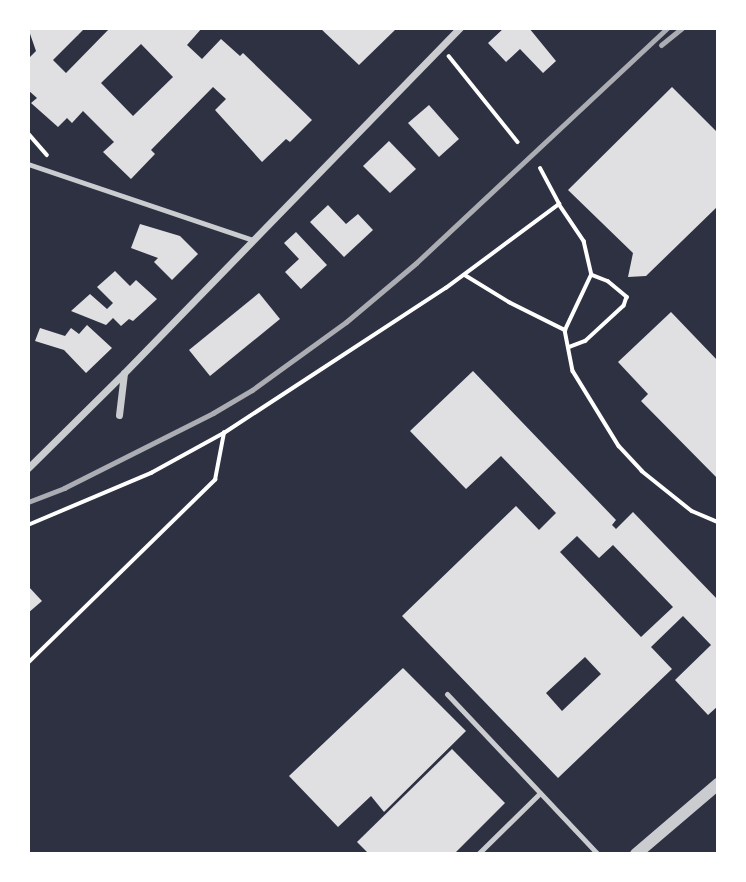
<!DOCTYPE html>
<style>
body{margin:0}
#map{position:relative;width:746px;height:882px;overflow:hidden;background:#2d3142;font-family:"IBM Plex Serif",serif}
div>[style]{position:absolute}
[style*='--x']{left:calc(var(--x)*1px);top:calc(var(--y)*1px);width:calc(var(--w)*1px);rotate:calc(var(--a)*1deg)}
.building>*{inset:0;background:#e0e0e3}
.path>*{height:3.5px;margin:-1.75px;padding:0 1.75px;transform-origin:1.75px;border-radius:1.75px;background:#fff}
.service>*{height:5px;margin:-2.5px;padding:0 2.5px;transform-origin:2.5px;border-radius:2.5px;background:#caccd0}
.minor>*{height:7px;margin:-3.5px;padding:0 3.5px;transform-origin:3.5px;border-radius:3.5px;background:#caccd0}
.tertiary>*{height:12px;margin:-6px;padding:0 6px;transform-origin:6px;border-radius:6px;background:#caccd0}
.rail>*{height:5px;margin:-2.5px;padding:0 2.5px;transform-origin:2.5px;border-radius:2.5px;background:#abadb3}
span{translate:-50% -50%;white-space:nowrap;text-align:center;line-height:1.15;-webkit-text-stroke:7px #fff;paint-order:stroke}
.frame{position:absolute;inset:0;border:30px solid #fff;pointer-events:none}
</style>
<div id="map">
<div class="building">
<i style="clip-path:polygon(evenodd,28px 28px,85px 28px,53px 60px,66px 73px,110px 28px,202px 28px,187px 45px,202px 59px,221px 39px,240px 56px,243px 53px,312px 120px,290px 142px,286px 139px,262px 162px,215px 110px,226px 99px,213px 87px,151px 150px,155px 154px,131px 179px,103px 152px,114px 142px,83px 111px,72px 123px,67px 118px,58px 127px,31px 103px,37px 98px,28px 90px,28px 59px,36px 51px,28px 28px,141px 44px,173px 77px,133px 116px,101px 83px,141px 44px)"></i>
<i style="clip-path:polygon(320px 28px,397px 28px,359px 65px)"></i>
<i style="clip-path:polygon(504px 28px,529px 28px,556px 61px,543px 73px,520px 49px,506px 62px,488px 43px)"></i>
<i style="clip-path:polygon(672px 87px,718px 133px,718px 206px,646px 276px,628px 277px,633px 253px,568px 190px)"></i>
<i style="clip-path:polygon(429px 105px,459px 139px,439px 157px,408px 123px)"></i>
<i style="clip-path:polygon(389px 141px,416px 169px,390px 193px,363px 166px)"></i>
<i style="clip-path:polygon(328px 205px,346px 224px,358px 214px,373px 230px,344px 257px,310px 222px)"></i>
<i style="clip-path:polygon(140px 224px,180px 236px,198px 254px,172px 280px,154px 262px,158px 258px,131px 248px)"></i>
<i style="clip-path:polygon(296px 232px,327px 265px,301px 289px,285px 272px,299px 259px,284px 243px)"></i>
<i style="clip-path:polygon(115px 271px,130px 286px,136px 280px,157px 299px,133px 321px,129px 319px,121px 326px,113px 318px,106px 325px,71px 311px,90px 294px,107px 309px,113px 303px,97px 287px)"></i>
<i style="clip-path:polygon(259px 293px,280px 319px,210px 376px,189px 350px)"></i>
<i style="clip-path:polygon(671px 312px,718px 361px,718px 479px,641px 401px,648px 394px,618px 362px)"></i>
<i style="clip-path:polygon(87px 325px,112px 348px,86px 373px,64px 350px,35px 341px,40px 328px,65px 336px,71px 328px,79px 334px)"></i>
<i style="clip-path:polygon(evenodd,473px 371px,616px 520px,612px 525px,616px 529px,633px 512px,718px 600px,718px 706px,708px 715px,675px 680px,711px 645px,683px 616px,651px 647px,672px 669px,558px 778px,402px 616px,516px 506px,539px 530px,556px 513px,501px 456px,466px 489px,410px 431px,473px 371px,577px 536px,599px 558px,613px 545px,673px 607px,641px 637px,560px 552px,577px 536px,473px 371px,585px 657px,601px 674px,562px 711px,546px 693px,585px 657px)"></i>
<i style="clip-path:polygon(28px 586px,42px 601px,28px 613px)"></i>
<i style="clip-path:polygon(403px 668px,466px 731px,384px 812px,371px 796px,338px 827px,289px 776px)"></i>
<i style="clip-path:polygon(452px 749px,505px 803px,454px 854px,369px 854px,357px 842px)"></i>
</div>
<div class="path">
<i style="--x:449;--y:56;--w:110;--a:51.3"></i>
<i style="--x:28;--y:133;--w:29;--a:49"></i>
<i style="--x:559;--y:204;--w:45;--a:56"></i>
<i style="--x:584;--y:241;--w:35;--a:77"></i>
<i style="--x:592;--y:275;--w:17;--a:21"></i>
<i style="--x:608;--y:281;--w:25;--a:40"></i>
<i style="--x:627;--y:297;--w:9;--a:108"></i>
<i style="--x:624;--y:306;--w:52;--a:137.4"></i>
<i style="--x:586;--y:341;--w:17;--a:159"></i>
<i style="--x:465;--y:275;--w:52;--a:31.5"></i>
<i style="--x:509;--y:302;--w:63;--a:26.6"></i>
<i style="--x:565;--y:330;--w:42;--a:79"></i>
<i style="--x:573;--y:371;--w:88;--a:58.5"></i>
<i style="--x:619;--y:446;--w:34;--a:47"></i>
<i style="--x:642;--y:471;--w:64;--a:38.7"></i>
<i style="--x:692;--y:511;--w:28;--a:23"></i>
<i style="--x:565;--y:330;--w:61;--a:-64.7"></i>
<i style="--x:28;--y:525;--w:134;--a:-22.9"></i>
<i style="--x:151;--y:473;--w:83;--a:-28.7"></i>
<i style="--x:224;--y:433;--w:265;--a:-33.2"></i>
<i style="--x:446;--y:288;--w:141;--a:-36.6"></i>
<i style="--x:559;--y:204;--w:40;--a:-118"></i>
<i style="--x:28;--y:663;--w:262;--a:-44.4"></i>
<i style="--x:215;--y:480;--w:48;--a:-79.2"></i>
</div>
<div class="service">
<i style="--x:28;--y:164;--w:237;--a:18.7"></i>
<i style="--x:447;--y:694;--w:220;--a:46.7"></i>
<i style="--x:478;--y:854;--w:87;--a:-44.5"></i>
</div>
<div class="minor">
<i style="--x:119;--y:415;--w:42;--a:-83.2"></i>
<i style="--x:124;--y:373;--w:482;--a:-45.8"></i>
<i style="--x:28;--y:468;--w:134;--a:-44.7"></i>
</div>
<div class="tertiary">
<i style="--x:636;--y:854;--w:108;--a:-40.5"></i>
</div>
<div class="rail">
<i style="--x:661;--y:45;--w:27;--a:-39"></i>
<i style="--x:28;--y:502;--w:39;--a:-21"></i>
<i style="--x:64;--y:488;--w:167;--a:-26.7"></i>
<i style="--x:213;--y:413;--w:45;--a:-30.5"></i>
<i style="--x:252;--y:390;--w:116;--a:-35.9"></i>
<i style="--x:346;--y:322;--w:92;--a:-40.1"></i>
<i style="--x:416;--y:263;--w:344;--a:-43.1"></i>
</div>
<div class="frame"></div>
</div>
